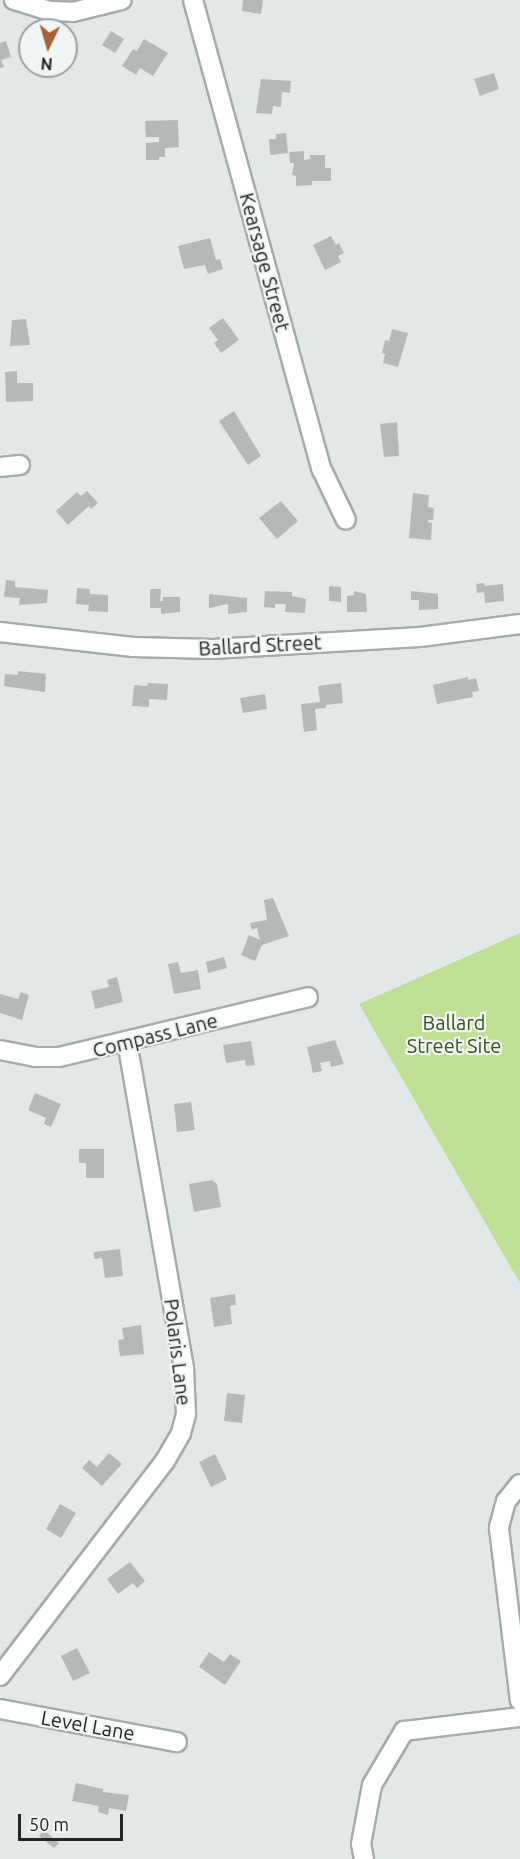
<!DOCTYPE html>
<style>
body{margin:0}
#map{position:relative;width:520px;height:1859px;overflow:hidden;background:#e2e8e7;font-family:Ubuntu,sans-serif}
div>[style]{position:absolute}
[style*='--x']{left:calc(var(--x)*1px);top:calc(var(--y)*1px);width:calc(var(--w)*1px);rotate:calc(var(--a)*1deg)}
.green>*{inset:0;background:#bfdf95}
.building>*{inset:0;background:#b5b9b6}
.roads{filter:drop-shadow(2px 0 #a5aba9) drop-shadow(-2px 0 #a5aba9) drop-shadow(0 2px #a5aba9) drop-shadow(0 -2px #a5aba9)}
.minor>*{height:18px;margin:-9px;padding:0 9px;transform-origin:9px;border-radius:9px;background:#fff}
span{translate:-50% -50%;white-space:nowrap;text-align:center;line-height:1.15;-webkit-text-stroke:4.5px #eff6f4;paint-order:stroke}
.street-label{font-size:20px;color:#232525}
.park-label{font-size:20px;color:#3a5016}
.north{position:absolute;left:18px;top:18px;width:60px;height:60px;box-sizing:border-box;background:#eff6f4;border:2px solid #9da2a1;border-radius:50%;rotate:185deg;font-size:16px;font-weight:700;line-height:24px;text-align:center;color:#232525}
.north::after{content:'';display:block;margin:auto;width:21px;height:27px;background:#a66233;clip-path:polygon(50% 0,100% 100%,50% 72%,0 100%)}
.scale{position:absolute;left:18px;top:1814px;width:105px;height:27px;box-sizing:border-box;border:3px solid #232525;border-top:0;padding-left:8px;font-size:18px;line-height:21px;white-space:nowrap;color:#232525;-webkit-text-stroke:4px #eff6f4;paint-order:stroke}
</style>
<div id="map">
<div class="green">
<i style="clip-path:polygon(520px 933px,520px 1283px,359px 1004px)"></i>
</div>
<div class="building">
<i style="clip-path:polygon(243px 0,263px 0,261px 14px,242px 11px)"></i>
<i style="clip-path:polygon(111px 31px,124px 39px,115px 53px,102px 45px)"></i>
<i style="clip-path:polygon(144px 39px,168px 53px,153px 76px,140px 68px,136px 75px,122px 66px,133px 49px,137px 51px)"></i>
<i style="clip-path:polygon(6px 41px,11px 57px,1px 60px,4px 67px,0 68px,0 43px)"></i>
<i style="clip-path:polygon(494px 73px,499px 89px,480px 96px,474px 79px)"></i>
<i style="clip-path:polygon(261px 79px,291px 81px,290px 93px,282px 92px,281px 107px,273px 106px,272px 114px,256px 113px)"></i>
<i style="clip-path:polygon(178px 120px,179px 147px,165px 148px,165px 157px,159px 157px,159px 160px,146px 160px,146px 143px,159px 142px,159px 137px,146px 137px,145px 121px)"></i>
<i style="clip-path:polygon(286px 133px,288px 153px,270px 155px,269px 139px,276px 139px,276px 134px)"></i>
<i style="clip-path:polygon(304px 151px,304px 160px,310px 159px,310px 155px,325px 155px,325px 168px,331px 168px,331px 181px,312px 181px,312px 185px,296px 186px,296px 176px,292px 175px,294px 163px,290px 163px,289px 152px)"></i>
<i style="clip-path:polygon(331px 236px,336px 245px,339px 243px,344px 253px,338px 256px,341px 262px,325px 270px,313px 245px)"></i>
<i style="clip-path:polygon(210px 238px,216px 260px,220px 259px,223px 269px,208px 274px,205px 265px,184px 269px,178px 246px)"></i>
<i style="clip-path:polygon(223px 318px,239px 340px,221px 353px,214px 343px,218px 340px,209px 328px)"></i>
<i style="clip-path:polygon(26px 319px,30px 345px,10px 346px,12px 320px)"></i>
<i style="clip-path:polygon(392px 329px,408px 333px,398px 367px,383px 363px,385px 354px,382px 353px,385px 340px,389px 341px)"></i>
<i style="clip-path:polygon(17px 371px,17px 383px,33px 383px,33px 401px,6px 402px,5px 372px)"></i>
<i style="clip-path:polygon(234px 411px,261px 456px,248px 465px,219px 421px)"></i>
<i style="clip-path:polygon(397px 422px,399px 456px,384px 457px,380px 424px)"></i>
<i style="clip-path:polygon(87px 491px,98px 503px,91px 509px,89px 506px,68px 525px,56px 511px,77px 492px,81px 496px)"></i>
<i style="clip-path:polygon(413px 493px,429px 495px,428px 507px,434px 508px,433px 520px,428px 520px,428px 522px,432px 523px,431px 540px,409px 538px)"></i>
<i style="clip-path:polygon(281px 501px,298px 521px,277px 539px,259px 518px)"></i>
<i style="clip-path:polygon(6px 580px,15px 581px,15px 587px,48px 590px,47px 603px,19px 605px,20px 598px,4px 597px)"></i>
<i style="clip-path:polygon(484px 583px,485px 586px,503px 584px,504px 601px,485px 603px,484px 592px,477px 593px,476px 584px)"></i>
<i style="clip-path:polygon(329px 586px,341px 587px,341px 602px,329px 601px)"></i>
<i style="clip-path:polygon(77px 588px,90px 589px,90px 594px,108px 595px,108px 612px,88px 611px,89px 605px,76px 604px)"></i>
<i style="clip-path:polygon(150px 589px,161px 589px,160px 601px,163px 601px,163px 597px,180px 597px,180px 612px,161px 614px,161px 608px,150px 608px)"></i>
<i style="clip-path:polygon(265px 591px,292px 592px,292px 596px,306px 599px,305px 613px,285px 612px,286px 604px,275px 604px,275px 608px,264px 607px)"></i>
<i style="clip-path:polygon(354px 591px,366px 594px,367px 612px,347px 612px,347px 596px,354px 595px)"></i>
<i style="clip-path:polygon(411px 591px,438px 594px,438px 609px,419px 610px,419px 600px,411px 600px)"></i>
<i style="clip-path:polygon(209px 594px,247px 598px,247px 612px,228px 614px,228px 604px,209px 608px)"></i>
<i style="clip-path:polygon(18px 671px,46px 674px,45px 692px,4px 686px,5px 674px,18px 675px)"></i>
<i style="clip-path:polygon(468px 677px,468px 680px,476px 678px,479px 691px,472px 692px,473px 697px,437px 704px,433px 685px)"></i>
<i style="clip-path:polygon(148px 683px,168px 684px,167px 700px,149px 699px,149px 707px,132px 706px,134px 685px,147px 686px)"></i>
<i style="clip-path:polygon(341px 683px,343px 703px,326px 705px,326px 708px,315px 709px,317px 730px,304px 732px,301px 704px,320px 702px,318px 686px)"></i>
<i style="clip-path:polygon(265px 694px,267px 709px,243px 713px,240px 698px)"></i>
<i style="clip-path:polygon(273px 898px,289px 936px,262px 945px,255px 961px,241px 955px,249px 935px,260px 940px,257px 928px,252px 930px,250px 923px,267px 920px,264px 900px)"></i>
<i style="clip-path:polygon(224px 957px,227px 968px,208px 973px,206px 962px)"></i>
<i style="clip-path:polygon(178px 962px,181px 973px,198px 970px,201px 989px,174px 994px,168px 964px)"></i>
<i style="clip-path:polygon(117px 977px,123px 1002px,95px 1009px,91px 991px,109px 987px,107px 980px)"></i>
<i style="clip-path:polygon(21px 992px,29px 995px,22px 1020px,0 1013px,0 994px,18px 999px)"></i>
<i style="clip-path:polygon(335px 1040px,344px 1064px,331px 1067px,330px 1061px,320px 1063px,322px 1071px,313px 1073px,307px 1047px)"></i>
<i style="clip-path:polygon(251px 1041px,255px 1065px,246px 1066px,245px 1060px,226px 1063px,223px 1045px)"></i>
<i style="clip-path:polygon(35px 1093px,61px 1104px,51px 1127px,44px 1124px,46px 1118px,28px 1110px)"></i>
<i style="clip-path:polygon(191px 1102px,195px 1130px,177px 1132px,174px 1104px)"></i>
<i style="clip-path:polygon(79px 1149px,104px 1149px,104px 1178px,86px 1178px,86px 1163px,79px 1163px)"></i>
<i style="clip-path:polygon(212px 1180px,217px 1184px,221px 1207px,194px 1212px,189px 1184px)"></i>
<i style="clip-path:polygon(120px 1249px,123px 1276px,105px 1278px,102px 1258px,94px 1259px,94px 1252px)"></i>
<i style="clip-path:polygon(235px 1294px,236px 1305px,230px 1306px,232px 1324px,214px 1327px,210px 1298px)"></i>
<i style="clip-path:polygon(141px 1325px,144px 1354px,120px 1356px,118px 1340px,124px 1339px,122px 1328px)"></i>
<i style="clip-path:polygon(227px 1393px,245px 1395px,242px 1423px,224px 1421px)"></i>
<i style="clip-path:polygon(109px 1453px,122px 1464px,102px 1486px,82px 1468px,89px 1460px,97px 1467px)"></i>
<i style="clip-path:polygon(215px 1454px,227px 1479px,211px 1487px,199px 1462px)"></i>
<i style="clip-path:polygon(60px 1504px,76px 1513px,61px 1538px,46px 1529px)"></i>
<i style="clip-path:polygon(130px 1562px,145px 1581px,137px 1588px,133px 1583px,118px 1594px,107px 1579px)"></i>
<i style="clip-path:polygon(77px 1648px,90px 1673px,73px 1681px,61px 1656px)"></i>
<i style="clip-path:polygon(209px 1652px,224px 1662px,230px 1654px,241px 1661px,225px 1685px,199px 1667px)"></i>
<i style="clip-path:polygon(76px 1783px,103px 1789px,103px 1792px,129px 1795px,126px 1811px,109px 1808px,108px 1815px,98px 1812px,99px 1806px,72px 1801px)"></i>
<i style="clip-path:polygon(44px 1830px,59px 1843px,54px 1848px,39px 1836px)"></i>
</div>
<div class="roads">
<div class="minor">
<i style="--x:14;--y:0;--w:38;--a:17"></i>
<i style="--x:50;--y:11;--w:23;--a:2"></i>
<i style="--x:73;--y:12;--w:50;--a:-13.8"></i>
<i style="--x:193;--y:0;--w:487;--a:74.7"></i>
<i style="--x:322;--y:470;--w:55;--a:64.4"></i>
<i style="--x:0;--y:467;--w:20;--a:-6"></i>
<i style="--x:0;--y:632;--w:134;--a:6.4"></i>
<i style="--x:133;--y:647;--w:80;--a:1.4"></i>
<i style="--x:213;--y:649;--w:207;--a:-3.3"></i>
<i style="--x:420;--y:637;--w:101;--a:-7.4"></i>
<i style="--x:0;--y:1050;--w:36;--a:11"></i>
<i style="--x:35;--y:1057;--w:24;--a:0"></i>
<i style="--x:59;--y:1057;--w:256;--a:-13.5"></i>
<i style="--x:520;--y:1484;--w:22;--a:129"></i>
<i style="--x:506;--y:1501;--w:28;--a:105"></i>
<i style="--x:499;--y:1528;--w:174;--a:83.1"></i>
<i style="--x:0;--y:1676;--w:271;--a:-52.5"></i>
<i style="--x:165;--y:1461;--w:32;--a:-60"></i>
<i style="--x:181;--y:1433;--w:20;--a:-75"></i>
<i style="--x:186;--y:1414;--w:46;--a:-92.5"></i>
<i style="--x:184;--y:1368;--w:330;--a:-99.9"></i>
<i style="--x:0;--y:1709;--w:180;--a:10.6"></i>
<i style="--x:364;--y:1859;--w:15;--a:-101"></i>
<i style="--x:361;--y:1844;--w:60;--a:-79.4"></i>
<i style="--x:372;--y:1785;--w:63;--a:-59.3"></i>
<i style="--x:404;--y:1731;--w:117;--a:-6.9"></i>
</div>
</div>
<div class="street-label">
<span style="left:265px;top:262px;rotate:75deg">Kearsage Street</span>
<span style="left:260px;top:645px;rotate:-3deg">Ballard Street</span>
<span style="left:155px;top:1035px;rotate:-14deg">Compass Lane</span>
<span style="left:178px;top:1352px;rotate:83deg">Polaris Lane</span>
<span style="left:88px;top:1725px;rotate:10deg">Level Lane</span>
</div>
<div class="park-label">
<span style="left:454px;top:1034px">Ballard<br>Street Site</span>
</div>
<div class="north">N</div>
<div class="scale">50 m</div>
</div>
